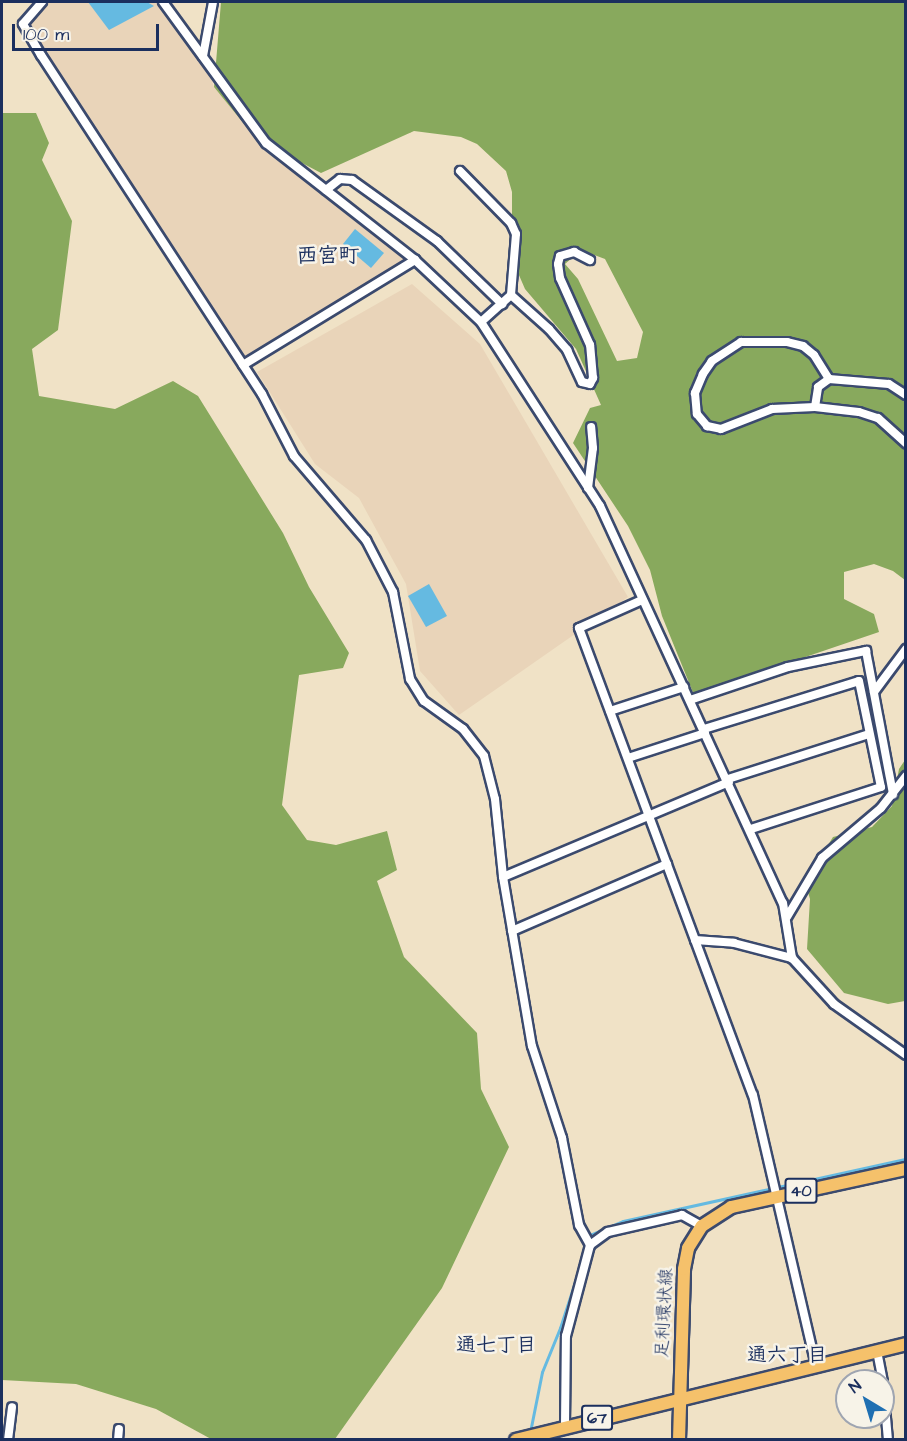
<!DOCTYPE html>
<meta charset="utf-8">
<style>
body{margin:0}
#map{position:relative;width:907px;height:1441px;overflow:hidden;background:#f0e2c6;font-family:"Architects Daughter","Klee One",sans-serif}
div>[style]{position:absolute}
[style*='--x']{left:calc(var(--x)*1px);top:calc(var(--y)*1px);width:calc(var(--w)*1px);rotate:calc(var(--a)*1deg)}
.built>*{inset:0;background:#e9d4b9}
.forest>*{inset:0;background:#88a95d}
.water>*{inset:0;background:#65bae1}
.stream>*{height:3px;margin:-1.5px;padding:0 1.5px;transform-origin:1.5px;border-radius:1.5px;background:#65bae1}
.roads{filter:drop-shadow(2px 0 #3b4a6e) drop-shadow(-2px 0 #3b4a6e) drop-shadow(0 2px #3b4a6e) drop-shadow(0 -2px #3b4a6e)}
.minor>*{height:8px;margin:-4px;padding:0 4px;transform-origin:4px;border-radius:4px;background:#fff}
.primary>*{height:12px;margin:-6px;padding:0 6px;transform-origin:6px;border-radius:6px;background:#f5c16b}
span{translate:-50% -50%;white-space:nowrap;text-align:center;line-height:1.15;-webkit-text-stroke:5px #f7f3e8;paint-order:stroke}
.shield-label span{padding:2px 4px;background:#f7f3e8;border:2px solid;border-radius:4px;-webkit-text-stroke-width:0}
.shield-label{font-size:16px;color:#1b2f5e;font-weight:700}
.street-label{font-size:18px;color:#1b2f5e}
.neighbourhood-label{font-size:20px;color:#1b2f5e;font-weight:700}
.quarter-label{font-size:21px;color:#1b2f5e;font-weight:700}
.frame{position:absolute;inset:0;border:3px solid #1b2f5e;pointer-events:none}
.north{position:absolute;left:835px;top:1369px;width:60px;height:60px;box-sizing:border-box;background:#f7f3e8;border:2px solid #9fa5b1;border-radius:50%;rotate:322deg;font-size:16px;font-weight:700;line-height:24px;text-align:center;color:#1b2f5e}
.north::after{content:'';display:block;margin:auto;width:21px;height:27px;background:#1f6fb2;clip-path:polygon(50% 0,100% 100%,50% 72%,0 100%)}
.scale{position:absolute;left:12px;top:24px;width:147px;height:27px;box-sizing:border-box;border:3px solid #1b2f5e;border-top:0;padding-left:8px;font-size:18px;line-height:21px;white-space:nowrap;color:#1b2f5e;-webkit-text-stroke:4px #f7f3e8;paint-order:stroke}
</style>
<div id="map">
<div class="built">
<i style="clip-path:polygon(42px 2px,161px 2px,203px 56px,214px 87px,266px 143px,415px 260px,243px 365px,23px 24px)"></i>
<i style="clip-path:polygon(412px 284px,480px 344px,628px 597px,459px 715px,420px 671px,406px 584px,359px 498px,315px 464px,257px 372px)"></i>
</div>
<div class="forest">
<i style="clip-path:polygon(evenodd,221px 2px,905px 2px,905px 580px,893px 571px,874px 564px,844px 572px,844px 599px,874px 614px,879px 632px,694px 695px,662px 616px,650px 570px,628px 526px,573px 443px,590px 408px,601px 405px,576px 349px,525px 289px,512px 259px,512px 192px,506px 171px,477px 144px,461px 137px,414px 131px,321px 173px,268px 145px,249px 130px,214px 87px,221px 2px,581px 250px,605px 259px,643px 332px,637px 358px,617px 361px,578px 279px,565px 264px,581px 250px)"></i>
<i style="clip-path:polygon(2px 113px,36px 113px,49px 143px,42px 160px,72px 221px,58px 330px,32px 349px,39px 396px,115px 409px,173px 381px,198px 396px,283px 533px,309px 587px,349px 653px,343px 668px,299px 675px,282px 805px,307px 840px,336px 845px,387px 831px,397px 870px,377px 881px,404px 957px,477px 1033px,481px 1089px,509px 1147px,442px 1288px,335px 1439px,211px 1439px,156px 1409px,76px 1384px,2px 1380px)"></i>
<i style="clip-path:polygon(905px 760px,905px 1001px,888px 1004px,844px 993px,807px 949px,810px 899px,805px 882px,833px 837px,872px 827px,892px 806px,899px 769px)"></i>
</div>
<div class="water">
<i style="clip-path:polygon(88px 2px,147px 2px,154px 6px,109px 30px)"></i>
<i style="clip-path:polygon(355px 229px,384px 253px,371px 268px,343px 244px)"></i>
<i style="clip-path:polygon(429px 584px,447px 616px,426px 627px,408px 596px)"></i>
</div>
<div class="stream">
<i style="--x:530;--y:1432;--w:61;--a:-78.7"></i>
<i style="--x:542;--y:1372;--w:48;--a:-67.8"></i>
<i style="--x:560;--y:1328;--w:98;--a:-72.1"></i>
<i style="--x:590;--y:1235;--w:36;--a:-23"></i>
<i style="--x:623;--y:1221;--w:290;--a:-12.4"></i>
</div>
<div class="roads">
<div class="minor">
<i style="--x:42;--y:2;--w:29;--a:131"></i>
<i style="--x:23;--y:24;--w:36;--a:60"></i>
<i style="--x:41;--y:55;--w:405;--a:56.9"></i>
<i style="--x:262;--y:394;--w:70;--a:62.7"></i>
<i style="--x:294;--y:456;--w:111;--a:49.4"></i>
<i style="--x:366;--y:540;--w:59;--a:62.6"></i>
<i style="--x:393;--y:592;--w:89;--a:78.9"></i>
<i style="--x:410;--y:679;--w:26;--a:58"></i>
<i style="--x:424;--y:701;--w:48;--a:35.7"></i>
<i style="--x:463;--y:729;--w:34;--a:52"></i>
<i style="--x:484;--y:756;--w:44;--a:75.7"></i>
<i style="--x:495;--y:799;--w:78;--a:84.1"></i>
<i style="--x:503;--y:877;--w:171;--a:80.3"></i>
<i style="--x:532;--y:1046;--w:97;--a:71.9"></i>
<i style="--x:562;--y:1138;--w:89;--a:78.9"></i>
<i style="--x:579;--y:1225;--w:23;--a:61"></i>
<i style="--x:163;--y:2;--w:175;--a:53.9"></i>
<i style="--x:266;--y:143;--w:189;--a:38.1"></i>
<i style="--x:415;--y:260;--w:91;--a:43.2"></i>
<i style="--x:481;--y:322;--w:219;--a:57.1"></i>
<i style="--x:600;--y:506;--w:437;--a:65.3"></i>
<i style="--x:783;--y:903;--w:56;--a:80.7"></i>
<i style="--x:792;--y:958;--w:62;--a:47.6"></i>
<i style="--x:834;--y:1004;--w:88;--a:35.3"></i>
<i style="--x:203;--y:56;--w:55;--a:-79.5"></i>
<i style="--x:460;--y:171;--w:73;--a:45.6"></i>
<i style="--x:511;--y:223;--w:12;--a:66"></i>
<i style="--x:516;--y:234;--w:61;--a:94.7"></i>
<i style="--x:511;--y:295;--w:40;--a:138"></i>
<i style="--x:326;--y:190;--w:18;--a:-38"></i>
<i style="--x:340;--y:179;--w:12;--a:5"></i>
<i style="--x:352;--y:180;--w:105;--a:35.7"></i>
<i style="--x:437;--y:241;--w:91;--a:44.1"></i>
<i style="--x:511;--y:295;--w:51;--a:41.8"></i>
<i style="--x:549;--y:329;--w:28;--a:49"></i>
<i style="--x:567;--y:350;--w:35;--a:65"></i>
<i style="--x:582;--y:382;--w:8;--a:14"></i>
<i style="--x:590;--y:384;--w:7;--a:-63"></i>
<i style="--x:593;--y:378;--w:33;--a:-95"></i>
<i style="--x:590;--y:345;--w:73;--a:-114.1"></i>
<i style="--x:560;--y:278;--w:14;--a:-98"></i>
<i style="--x:558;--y:264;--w:8;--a:-76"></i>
<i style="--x:560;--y:256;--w:15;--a:-16"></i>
<i style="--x:574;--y:252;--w:18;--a:27"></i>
<i style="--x:243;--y:365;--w:202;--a:-31.4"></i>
<i style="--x:829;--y:379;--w:28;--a:-122"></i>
<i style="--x:814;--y:355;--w:14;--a:-141"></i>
<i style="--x:803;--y:346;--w:16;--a:-166"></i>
<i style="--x:787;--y:342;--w:46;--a:180"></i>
<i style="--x:741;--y:342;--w:35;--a:147"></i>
<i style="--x:712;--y:361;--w:16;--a:125"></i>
<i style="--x:703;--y:374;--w:21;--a:113"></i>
<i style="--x:695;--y:393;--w:21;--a:85"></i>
<i style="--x:697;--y:414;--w:16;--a:50"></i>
<i style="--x:707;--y:426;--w:14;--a:12"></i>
<i style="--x:721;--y:429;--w:55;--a:-21.4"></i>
<i style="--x:772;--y:409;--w:43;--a:-2.7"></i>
<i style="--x:815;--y:407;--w:44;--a:6.5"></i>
<i style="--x:859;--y:412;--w:20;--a:18"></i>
<i style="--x:878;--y:418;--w:38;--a:42"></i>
<i style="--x:815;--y:407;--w:20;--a:-81"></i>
<i style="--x:818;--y:387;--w:14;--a:-36"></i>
<i style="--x:829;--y:379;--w:60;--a:4.8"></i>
<i style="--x:889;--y:384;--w:20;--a:33"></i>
<i style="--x:588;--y:488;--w:40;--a:-82.9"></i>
<i style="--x:593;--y:448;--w:21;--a:-95"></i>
<i style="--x:642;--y:600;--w:69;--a:156"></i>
<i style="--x:579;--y:628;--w:498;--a:69.6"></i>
<i style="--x:753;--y:1095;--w:278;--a:76.9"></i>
<i style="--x:874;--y:692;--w:54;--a:-53.3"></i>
<i style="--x:690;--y:700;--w:103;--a:-18.6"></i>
<i style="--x:788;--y:667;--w:80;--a:-11.6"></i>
<i style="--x:866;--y:651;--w:146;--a:79.3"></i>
<i style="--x:610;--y:711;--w:78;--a:-18"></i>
<i style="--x:704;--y:729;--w:162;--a:-17.2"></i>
<i style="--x:859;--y:681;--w:108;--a:78.3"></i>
<i style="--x:881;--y:787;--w:137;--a:162.1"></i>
<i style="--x:628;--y:758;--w:81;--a:-18"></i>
<i style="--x:728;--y:779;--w:148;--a:-17.7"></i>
<i style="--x:503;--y:877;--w:245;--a:-22.8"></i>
<i style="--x:787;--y:917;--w:69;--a:-59.3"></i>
<i style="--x:822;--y:858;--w:77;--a:-40.3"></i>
<i style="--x:881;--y:808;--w:41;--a:-52"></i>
<i style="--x:512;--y:931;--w:169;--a:-23.4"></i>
<i style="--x:695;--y:940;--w:39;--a:4"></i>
<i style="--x:734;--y:943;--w:60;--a:14.5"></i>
<i style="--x:877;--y:1351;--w:31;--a:79"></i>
<i style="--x:883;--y:1383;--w:57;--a:85"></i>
<i style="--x:565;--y:1425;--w:89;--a:-89.4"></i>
<i style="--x:566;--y:1336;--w:94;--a:-75.2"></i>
<i style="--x:590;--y:1245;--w:22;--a:-36"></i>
<i style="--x:608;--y:1232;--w:76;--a:-12.9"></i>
<i style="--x:682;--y:1215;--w:23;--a:29"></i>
<i style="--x:8;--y:1440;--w:33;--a:-83"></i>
<i style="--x:118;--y:1440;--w:11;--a:-85"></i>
</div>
<div class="primary">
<i style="--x:516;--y:1440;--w:402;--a:-13.8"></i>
<i style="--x:679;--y:1440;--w:171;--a:-88.3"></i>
<i style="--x:684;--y:1269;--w:21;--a:-79"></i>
<i style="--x:688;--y:1248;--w:26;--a:-58"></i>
<i style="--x:702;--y:1226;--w:35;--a:-33"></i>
<i style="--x:731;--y:1207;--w:179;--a:-12.3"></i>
</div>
</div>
<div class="shield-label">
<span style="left:801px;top:1191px">40</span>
<span style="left:597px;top:1418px">67</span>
</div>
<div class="street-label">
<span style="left:665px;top:1313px;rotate:-87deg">足利環状線</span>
</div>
<div class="neighbourhood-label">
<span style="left:496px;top:1345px">通七丁目</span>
<span style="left:787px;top:1355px">通六丁目</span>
</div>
<div class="quarter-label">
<span style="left:328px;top:256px">西宮町</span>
</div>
<div class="frame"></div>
<div class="north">N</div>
<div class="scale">100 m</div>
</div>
